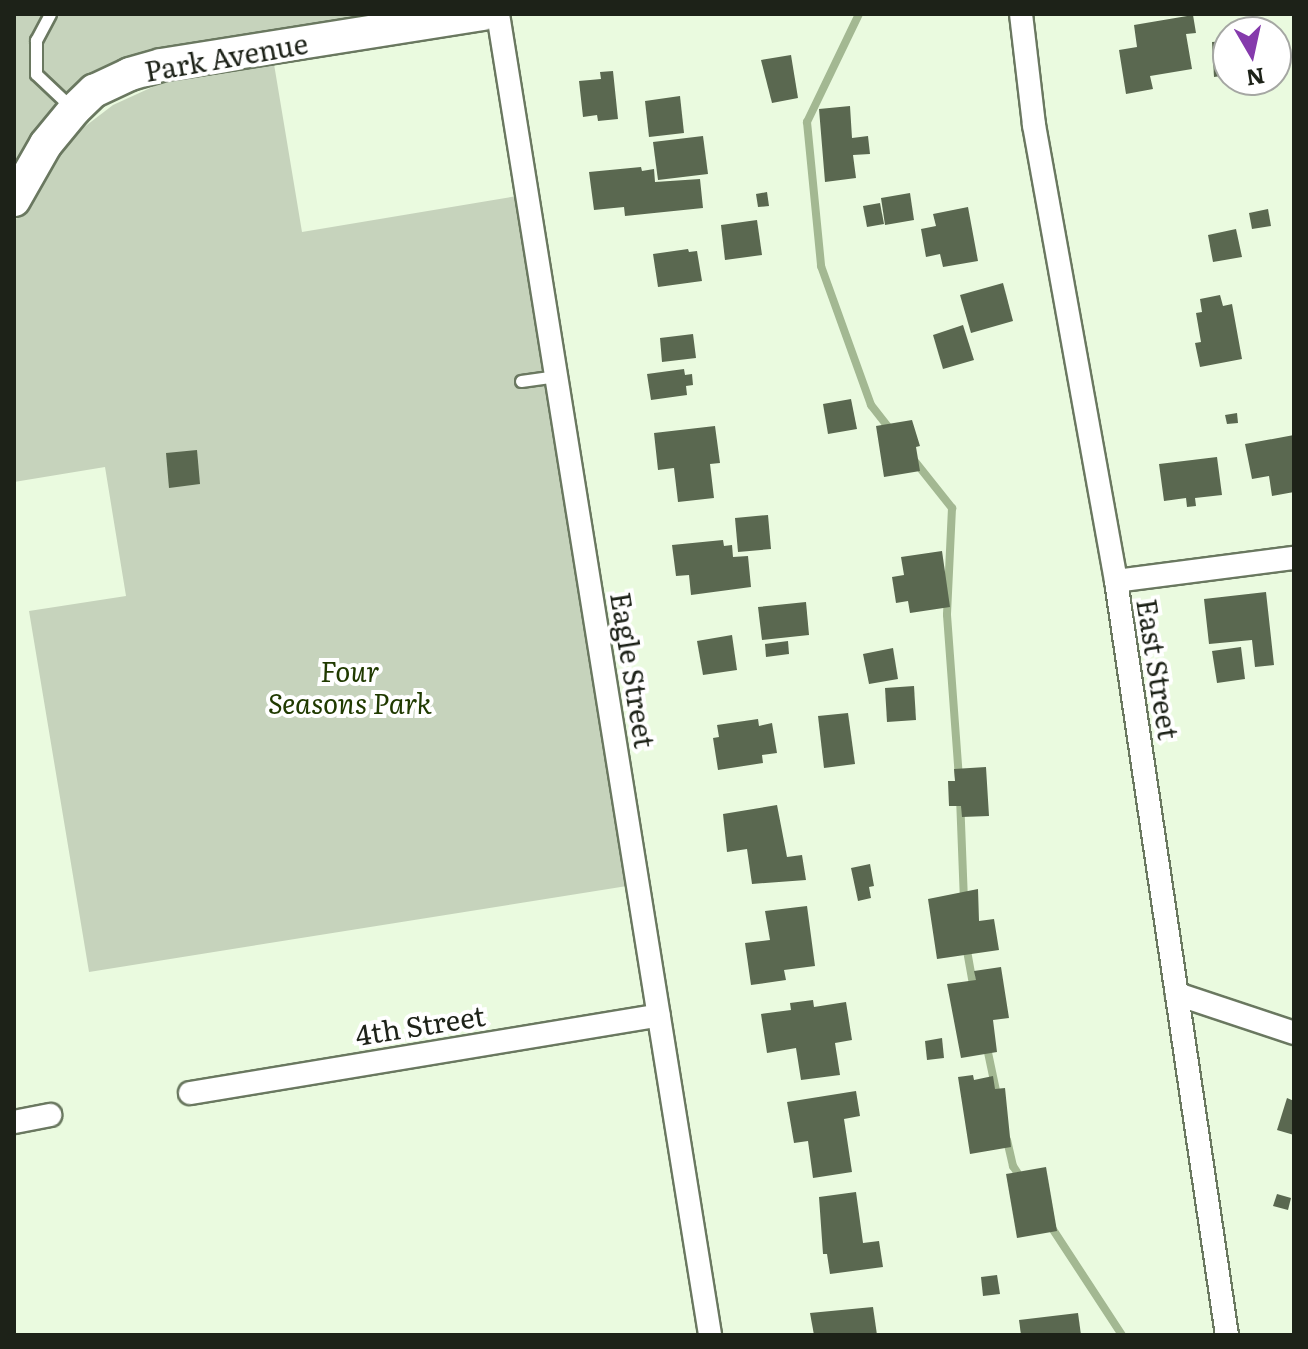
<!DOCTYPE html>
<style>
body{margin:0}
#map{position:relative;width:1308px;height:1349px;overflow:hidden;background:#eafadf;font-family:Literata,serif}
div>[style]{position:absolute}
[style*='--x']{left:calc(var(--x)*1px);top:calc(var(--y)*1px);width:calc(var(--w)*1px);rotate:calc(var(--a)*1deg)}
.green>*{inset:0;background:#c6d3bc}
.stream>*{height:8px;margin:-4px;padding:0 4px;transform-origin:4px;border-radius:4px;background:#a3b892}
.building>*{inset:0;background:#5a6850}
.roads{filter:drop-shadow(2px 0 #6a7860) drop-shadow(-2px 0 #6a7860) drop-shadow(0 2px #6a7860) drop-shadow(0 -2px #6a7860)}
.lane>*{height:11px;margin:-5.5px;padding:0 5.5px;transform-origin:5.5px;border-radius:5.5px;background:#fff}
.street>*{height:22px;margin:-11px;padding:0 11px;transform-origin:11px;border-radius:11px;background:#fff}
.secondary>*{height:32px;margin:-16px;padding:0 16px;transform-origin:16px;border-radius:16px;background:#fff}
span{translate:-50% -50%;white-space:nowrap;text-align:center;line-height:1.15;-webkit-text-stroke:8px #fff;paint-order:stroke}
.street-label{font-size:28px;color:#1d2218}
.park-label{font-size:28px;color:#203a00;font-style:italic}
.frame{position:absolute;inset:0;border:16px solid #1d2218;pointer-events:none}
.north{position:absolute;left:1212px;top:16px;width:80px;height:80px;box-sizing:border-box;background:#fff;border:2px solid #a5a7a3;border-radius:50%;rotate:171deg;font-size:22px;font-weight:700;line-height:32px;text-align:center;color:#1d2218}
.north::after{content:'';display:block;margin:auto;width:28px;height:36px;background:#853aac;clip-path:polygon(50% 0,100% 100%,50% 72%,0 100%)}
</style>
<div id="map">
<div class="green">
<i style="clip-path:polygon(14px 14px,393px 14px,159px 51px,14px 171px)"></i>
<i style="clip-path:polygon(274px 64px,302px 232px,517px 196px,627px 886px,89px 972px,29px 611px,126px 596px,105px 467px,14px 482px,14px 223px,34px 185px,79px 131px,113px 105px,159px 84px)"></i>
</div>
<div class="stream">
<i style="--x:859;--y:14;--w:120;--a:115.7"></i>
<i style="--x:807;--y:122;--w:145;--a:84.4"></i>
<i style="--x:821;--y:266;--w:148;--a:70.2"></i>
<i style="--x:871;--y:405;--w:34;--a:52"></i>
<i style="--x:913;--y:459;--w:63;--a:51.5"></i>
<i style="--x:952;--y:508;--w:107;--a:92.7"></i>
<i style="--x:947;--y:615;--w:164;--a:85.8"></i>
<i style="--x:960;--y:797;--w:102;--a:87.8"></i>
<i style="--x:966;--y:945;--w:46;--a:79.9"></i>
<i style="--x:986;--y:1043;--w:58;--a:78.1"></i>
<i style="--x:1007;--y:1140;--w:27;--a:77"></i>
<i style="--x:1013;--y:1166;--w:17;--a:57"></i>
<i style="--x:1050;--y:1225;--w:131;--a:56.8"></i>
</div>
<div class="building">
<i style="clip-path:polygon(1193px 15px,1196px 33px,1186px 34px,1192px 69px,1150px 76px,1153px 89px,1126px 94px,1119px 50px,1137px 47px,1134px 25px)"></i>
<i style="clip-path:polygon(1228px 41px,1228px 75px,1214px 77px,1212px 42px)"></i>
<i style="clip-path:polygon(791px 55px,798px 98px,772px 103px,761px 60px)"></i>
<i style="clip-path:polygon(613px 71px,618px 119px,598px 121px,597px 115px,583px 117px,579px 81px,601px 79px,600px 72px)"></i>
<i style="clip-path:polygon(680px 96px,684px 133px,649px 137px,645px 101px)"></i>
<i style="clip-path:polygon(850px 106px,852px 138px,868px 136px,870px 154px,853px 155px,856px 178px,825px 182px,819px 109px)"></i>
<i style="clip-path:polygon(703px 136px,708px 174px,658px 180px,653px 142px)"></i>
<i style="clip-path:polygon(641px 167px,642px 171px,654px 169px,655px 182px,700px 179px,703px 208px,625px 216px,624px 207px,594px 210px,589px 172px)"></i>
<i style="clip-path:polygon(767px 192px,769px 206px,758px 207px,756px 194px)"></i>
<i style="clip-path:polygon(910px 193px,914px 220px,885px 225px,881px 198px)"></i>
<i style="clip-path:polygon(880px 203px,884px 224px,867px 227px,863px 206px)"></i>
<i style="clip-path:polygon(968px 207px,978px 261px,943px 267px,940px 254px,926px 257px,921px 229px,936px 226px,933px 214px)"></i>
<i style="clip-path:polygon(1268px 209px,1271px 226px,1252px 229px,1249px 213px)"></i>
<i style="clip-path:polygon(757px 220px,762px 255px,725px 260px,721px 225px)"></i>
<i style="clip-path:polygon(1236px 229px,1242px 257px,1213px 262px,1208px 235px)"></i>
<i style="clip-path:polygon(688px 249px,689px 252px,697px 251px,702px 281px,658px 287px,653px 254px)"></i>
<i style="clip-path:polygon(1003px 283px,1013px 321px,971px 333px,960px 295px)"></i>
<i style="clip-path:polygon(1220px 295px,1223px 306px,1232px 304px,1242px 359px,1200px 367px,1195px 343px,1201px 342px,1196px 313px,1202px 312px,1200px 299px)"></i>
<i style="clip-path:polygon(963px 325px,974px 360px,943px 369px,933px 335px)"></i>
<i style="clip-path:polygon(693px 334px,696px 358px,662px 362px,660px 338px)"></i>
<i style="clip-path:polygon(684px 369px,685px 375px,692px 374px,693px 385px,686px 386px,687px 395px,651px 400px,647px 374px)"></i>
<i style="clip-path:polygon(851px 399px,857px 429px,828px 434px,823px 404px)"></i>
<i style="clip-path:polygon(1237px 413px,1238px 423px,1227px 424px,1225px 415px)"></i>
<i style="clip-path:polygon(912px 420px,920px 446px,916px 447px,920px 471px,884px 477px,876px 426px)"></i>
<i style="clip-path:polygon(715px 426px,720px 463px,710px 464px,714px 498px,678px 502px,674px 468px,658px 470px,654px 433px)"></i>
<i style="clip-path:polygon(1294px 435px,1294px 492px,1272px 496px,1269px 476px,1252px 479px,1245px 444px)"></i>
<i style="clip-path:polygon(197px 450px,200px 484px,169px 488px,166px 453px)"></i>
<i style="clip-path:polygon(1217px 457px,1222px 495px,1195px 498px,1196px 506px,1187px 507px,1186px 498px,1164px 501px,1159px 464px)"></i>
<i style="clip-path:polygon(768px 515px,771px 549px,738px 552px,735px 518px)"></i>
<i style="clip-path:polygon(723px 540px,724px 546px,732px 545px,733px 557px,748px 556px,751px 587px,691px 595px,689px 575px,676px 576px,672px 545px)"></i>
<i style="clip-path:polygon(942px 551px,950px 607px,910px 613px,908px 601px,896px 603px,892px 577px,904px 575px,901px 557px)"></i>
<i style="clip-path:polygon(1266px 592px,1274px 665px,1255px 667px,1252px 640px,1209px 644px,1204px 599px)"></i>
<i style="clip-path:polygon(806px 602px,809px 635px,762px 640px,758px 607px)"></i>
<i style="clip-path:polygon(732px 635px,737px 670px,703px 675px,697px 641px)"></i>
<i style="clip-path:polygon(788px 641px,789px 654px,766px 657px,765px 644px)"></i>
<i style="clip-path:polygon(1241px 647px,1245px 679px,1217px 683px,1212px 651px)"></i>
<i style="clip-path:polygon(893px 648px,898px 679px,869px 684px,863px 654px)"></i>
<i style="clip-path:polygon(914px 686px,916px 720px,887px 722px,885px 688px)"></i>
<i style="clip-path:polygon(848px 713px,855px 764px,824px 768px,818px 716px)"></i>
<i style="clip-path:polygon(758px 719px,759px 726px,772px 723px,777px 753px,762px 755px,763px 763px,718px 770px,713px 738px,719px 737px,717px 725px)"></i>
<i style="clip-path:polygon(986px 767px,989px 816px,962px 817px,961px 806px,949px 806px,948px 781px,955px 781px,954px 769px)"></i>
<i style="clip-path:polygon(777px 805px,787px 857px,802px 855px,806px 880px,752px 884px,747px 849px,727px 852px,723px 814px)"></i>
<i style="clip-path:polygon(870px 864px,874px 886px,869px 887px,871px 898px,858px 901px,851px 868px)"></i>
<i style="clip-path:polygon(978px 889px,979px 921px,994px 919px,999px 950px,937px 959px,928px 899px)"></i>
<i style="clip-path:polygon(807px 906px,815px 966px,784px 970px,786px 980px,751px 985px,745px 943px,770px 940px,765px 911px)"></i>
<i style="clip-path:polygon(1001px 967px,1009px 1018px,993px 1020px,997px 1052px,961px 1058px,947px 984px,976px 980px,974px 971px)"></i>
<i style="clip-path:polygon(813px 1000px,814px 1007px,846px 1002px,852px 1040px,835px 1043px,840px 1075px,801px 1080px,796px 1048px,767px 1053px,761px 1014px,791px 1010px,790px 1003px)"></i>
<i style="clip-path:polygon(942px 1038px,944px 1058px,927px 1060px,925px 1041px)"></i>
<i style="clip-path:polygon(973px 1075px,974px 1080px,993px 1076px,995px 1089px,1005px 1088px,1011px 1147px,970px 1154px,958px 1077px)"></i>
<i style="clip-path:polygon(856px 1091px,860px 1116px,844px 1119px,852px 1172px,813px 1178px,808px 1141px,794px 1143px,787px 1102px)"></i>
<i style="clip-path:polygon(1287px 1098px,1294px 1101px,1294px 1135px,1277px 1130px)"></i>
<i style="clip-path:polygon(1046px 1167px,1057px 1231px,1017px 1238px,1006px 1174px)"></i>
<i style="clip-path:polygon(856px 1192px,863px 1243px,879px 1241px,883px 1267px,830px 1274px,827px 1254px,823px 1254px,819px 1197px)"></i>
<i style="clip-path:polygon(1277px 1194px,1291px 1198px,1288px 1210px,1273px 1206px)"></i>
<i style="clip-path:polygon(997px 1275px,1000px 1294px,983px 1296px,981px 1277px)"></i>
<i style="clip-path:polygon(873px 1307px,877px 1335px,814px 1335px,810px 1313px)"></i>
<i style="clip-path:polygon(1078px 1313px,1081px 1335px,1021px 1335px,1019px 1320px)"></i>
</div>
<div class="roads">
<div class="lane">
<i style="--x:50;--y:14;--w:30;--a:118"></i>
<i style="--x:36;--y:40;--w:34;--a:90"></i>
<i style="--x:36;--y:74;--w:48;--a:43.3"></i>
<i style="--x:521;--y:381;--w:36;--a:-8"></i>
</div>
<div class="street">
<i style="--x:498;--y:14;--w:1338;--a:80.88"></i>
<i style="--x:1021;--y:14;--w:112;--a:83.3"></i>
<i style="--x:1034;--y:125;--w:463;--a:79.8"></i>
<i style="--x:1116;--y:581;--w:762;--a:81.63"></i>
<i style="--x:1116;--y:581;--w:179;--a:-7.4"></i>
<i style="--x:1177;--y:994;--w:123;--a:18.4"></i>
<i style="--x:190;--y:1093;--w:475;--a:-9.4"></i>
<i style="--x:14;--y:1122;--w:37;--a:-11"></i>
</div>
<div class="secondary">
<i style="--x:14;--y:200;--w:64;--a:-60.3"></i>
<i style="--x:46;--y:144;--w:44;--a:-50.5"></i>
<i style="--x:74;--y:110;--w:28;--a:-44"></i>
<i style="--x:94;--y:91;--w:40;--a:-25"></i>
<i style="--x:130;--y:74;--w:32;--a:-16"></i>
<i style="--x:161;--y:65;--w:326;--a:-9"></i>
</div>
</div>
<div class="street-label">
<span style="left:226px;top:56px;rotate:-10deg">Park Avenue</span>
<span style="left:1159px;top:669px;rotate:81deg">East Street</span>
<span style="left:634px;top:670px;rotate:81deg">Eagle Street</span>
<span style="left:420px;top:1024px;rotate:-9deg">4th Street</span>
</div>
<div class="park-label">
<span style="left:350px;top:686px">Four<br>Seasons Park</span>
</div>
<div class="frame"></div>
<div class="north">N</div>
</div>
